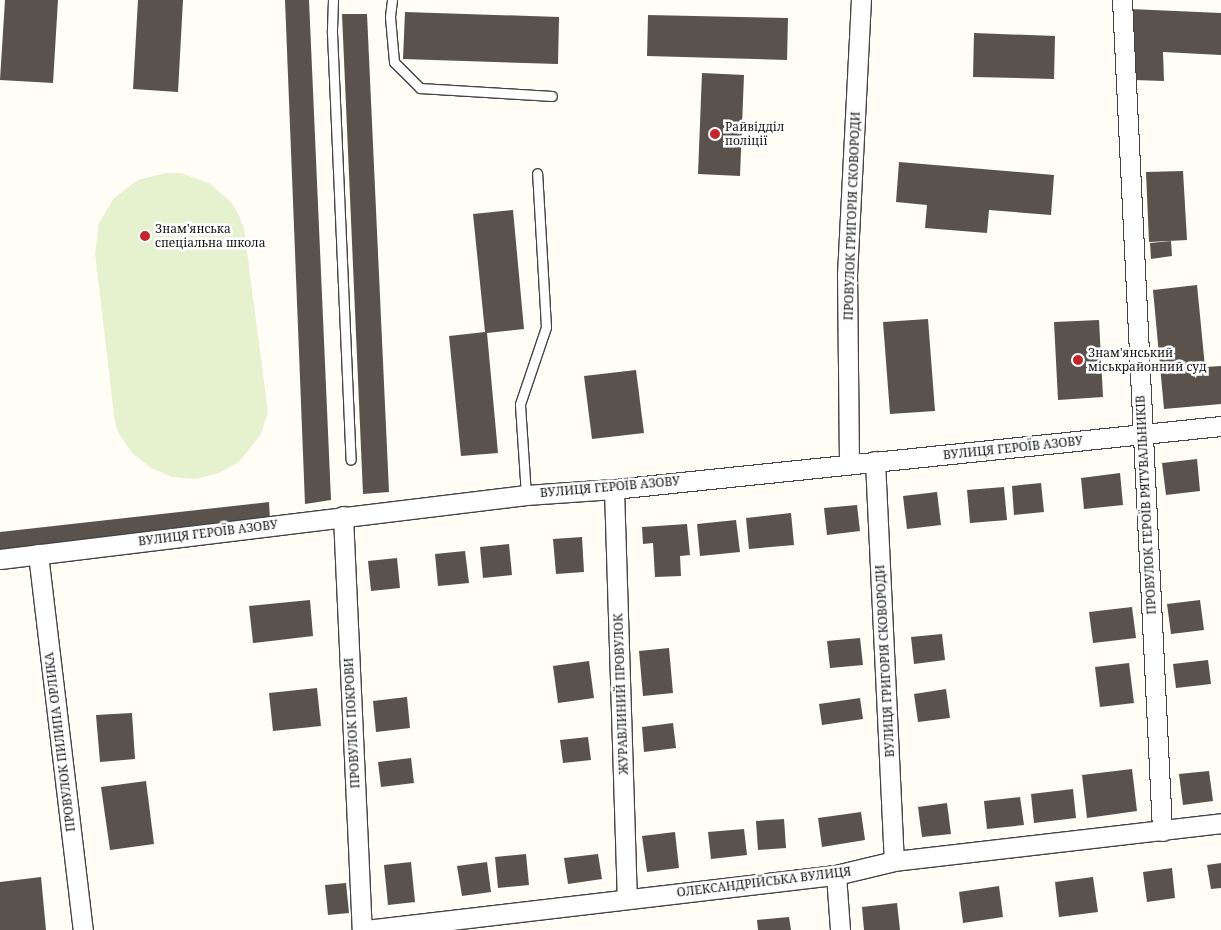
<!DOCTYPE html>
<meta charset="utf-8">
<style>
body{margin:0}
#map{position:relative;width:1221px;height:930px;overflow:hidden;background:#fffdf5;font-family:"Noto Serif",serif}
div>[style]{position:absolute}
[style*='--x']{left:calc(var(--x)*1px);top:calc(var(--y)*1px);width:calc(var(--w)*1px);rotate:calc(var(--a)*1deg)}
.pitch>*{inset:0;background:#e6f2cf}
.building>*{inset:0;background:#5a524d}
.roads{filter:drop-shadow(1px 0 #444) drop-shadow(-1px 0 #444) drop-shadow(0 1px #444) drop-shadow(0 -1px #444)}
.lane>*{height:9px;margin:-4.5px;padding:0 4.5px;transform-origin:4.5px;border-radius:4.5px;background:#fff}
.street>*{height:19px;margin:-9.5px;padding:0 9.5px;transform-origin:9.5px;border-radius:9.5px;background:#fff}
.dots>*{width:14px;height:14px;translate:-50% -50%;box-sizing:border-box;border:2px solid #fff;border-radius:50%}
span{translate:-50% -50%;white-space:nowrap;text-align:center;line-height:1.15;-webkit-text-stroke:5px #fff;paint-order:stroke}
.poi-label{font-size:12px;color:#111}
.left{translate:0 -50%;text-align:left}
.street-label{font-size:12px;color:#111}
</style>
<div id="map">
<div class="pitch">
<i style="clip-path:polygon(166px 173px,181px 173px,209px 183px,231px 202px,239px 215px,244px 229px,268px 412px,261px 434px,239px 462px,219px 473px,196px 479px,172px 477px,151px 468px,132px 453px,119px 434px,115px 423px,95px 253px,99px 223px,114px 198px,138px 180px)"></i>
</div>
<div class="building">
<i style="clip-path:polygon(5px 0,58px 0,53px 83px,0 80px)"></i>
<i style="clip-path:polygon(138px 0,183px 0,178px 92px,133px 89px)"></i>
<i style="clip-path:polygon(285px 0,309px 0,331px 500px,305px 504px)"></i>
<i style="clip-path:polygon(1130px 9px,1221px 13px,1221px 55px,1163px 52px,1164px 81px,1134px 80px)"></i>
<i style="clip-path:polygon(405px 12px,559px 17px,558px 64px,403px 59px)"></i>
<i style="clip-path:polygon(342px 14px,367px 14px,389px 492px,363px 494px)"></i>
<i style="clip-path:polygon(648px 15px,788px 18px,787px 60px,647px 56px)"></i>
<i style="clip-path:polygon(974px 33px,1055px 36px,1054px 79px,973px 77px)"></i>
<i style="clip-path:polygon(702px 73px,744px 75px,740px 176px,698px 174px)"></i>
<i style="clip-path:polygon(899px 162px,1054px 175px,1051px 215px,989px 210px,987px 233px,925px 228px,927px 205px,896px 202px)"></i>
<i style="clip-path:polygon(1183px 171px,1187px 240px,1149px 242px,1146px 172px)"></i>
<i style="clip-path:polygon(513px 210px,524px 329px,487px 333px,498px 453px,461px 456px,449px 336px,485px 332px,473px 214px)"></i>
<i style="clip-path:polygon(1171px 241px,1172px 256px,1151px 259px,1150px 243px)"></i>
<i style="clip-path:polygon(1197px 285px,1205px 367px,1221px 366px,1221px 404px,1164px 409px,1153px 290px)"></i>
<i style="clip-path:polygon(928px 319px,935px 411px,890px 414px,883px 322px)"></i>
<i style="clip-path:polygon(1099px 320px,1103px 397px,1058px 400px,1054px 322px)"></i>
<i style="clip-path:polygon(636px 370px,644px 433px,592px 439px,584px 376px)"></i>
<i style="clip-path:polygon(1197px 459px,1200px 491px,1166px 495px,1162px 463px)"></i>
<i style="clip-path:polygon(1120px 473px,1123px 505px,1084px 509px,1081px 478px)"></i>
<i style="clip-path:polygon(1041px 483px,1044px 512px,1014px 515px,1012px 486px)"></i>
<i style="clip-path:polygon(1004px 487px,1007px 520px,970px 523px,967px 490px)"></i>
<i style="clip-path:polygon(937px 492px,941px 525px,907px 529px,903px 496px)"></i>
<i style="clip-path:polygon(269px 502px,270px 519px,0 552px,0 532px)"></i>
<i style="clip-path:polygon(857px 505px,860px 531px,827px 535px,824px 508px)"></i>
<i style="clip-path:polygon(791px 513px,794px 545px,749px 549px,746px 518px)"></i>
<i style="clip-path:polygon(736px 520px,740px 552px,700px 556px,697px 524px)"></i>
<i style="clip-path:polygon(687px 524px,690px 555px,680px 556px,681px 576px,655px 577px,653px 543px,643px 544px,642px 527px)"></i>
<i style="clip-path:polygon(582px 537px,584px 572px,556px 574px,553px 539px)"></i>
<i style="clip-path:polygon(509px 544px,512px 575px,483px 578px,480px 547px)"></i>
<i style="clip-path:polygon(465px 551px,469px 583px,438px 586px,435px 554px)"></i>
<i style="clip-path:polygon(397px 558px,400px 588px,371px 591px,368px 561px)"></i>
<i style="clip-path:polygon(310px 600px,313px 636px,253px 643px,249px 606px)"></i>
<i style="clip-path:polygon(1200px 600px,1204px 630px,1171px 634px,1167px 604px)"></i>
<i style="clip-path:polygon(1132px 607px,1136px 638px,1093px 643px,1089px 612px)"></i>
<i style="clip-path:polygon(942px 634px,945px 660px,914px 664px,911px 637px)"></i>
<i style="clip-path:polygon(860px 638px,863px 665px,830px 668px,827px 641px)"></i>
<i style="clip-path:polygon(669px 648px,673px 693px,643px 696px,639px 651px)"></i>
<i style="clip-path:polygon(1208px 660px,1211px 684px,1176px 688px,1173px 664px)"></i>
<i style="clip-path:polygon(589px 661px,594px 698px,558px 703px,553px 666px)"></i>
<i style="clip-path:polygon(1129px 663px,1134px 703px,1100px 707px,1095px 667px)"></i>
<i style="clip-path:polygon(317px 688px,321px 726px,273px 731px,269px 693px)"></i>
<i style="clip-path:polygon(946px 689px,950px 718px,918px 722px,914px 694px)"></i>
<i style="clip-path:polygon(407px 697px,410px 728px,376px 732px,373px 701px)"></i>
<i style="clip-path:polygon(860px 698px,863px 719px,822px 725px,819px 704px)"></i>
<i style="clip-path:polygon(132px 713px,135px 759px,100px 762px,96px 715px)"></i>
<i style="clip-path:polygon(673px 723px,676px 748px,644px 752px,642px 727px)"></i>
<i style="clip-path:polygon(588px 737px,591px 760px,563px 763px,560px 740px)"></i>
<i style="clip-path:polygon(411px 758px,414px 783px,381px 787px,378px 762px)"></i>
<i style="clip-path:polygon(1132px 769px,1137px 811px,1087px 818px,1082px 775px)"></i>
<i style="clip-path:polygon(1209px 771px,1213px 801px,1183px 805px,1179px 774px)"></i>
<i style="clip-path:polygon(146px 781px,154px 844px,110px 850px,101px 787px)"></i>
<i style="clip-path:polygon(1073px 789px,1076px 818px,1034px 823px,1031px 794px)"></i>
<i style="clip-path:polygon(1020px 797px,1024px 825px,987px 829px,984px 801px)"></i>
<i style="clip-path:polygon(947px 803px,951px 834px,922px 837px,918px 807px)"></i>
<i style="clip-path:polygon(861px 812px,865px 840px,822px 847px,818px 818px)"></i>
<i style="clip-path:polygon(784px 819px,786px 848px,758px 850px,756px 821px)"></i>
<i style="clip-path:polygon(744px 829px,747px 855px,711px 859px,708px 832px)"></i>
<i style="clip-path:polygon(675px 832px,679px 868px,647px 872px,642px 836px)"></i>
<i style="clip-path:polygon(526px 854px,529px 885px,498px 888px,495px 857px)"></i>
<i style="clip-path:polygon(598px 854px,602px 879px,568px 884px,564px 858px)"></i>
<i style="clip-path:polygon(411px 862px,415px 902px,388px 905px,384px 865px)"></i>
<i style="clip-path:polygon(487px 862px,491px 892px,462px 896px,457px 866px)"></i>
<i style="clip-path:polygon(1221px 863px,1221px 888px,1211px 889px,1207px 865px)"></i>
<i style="clip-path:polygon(1172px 868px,1175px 898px,1147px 902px,1143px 872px)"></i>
<i style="clip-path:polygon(41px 877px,46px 930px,0 930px,0 882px)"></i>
<i style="clip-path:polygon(1093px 877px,1098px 912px,1059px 917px,1055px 882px)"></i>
<i style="clip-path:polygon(346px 883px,349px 913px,328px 915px,325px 885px)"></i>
<i style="clip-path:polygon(999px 886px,1003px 917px,963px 923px,959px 892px)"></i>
<i style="clip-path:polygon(897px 903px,900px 930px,864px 930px,862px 907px)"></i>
<i style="clip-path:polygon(789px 917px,791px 930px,758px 930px,757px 920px)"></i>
</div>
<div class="roads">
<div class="lane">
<i style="--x:333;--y:0;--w:33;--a:92"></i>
<i style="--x:332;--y:33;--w:427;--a:87.5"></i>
<i style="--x:392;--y:0;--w:17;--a:97"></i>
<i style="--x:390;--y:17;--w:45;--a:84.9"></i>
<i style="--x:394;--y:62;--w:37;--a:45"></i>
<i style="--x:420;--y:88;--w:132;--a:3.5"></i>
<i style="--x:526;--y:495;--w:91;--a:-93.8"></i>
<i style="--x:520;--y:404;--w:81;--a:-71.3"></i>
<i style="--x:546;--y:327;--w:154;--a:-93.3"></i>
</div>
<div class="street">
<i style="--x:1122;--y:0;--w:832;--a:87.24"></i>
<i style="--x:875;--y:461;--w:400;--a:87.3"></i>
<i style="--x:849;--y:463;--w:188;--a:-90.6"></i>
<i style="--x:847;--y:275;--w:275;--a:-87.1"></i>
<i style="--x:614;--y:489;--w:410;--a:88.2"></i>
<i style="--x:343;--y:516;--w:414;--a:87.4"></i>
<i style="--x:38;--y:554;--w:379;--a:83.2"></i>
<i style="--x:0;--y:559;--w:530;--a:-6.94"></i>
<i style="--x:526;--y:495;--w:88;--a:-3.9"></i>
<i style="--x:614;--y:489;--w:610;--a:-5.93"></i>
<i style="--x:836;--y:875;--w:55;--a:85.8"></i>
<i style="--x:366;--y:930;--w:473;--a:-6.7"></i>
<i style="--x:836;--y:875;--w:60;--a:-13.6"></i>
<i style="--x:894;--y:861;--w:329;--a:-6.6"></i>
</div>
</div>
<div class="dots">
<i style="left:715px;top:134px;background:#c4262e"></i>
<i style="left:145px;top:236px;background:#c4262e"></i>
<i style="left:1078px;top:360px;background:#c4262e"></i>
</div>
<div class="poi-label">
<span class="left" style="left:725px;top:134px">Райвідділ<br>поліції</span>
<span class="left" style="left:155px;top:236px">Знам'янська<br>спеціальна школа</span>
<span class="left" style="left:1088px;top:360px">Знам'янський<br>міськрайонний суд</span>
</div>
<div class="street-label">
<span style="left:852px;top:216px;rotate:-88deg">ПРОВУЛОК ГРИГОРІЯ СКОВОРОДИ</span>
<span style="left:1013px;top:448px;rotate:-6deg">ВУЛИЦЯ ГЕРОЇВ АЗОВУ</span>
<span style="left:610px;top:487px;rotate:-5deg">ВУЛИЦЯ ГЕРОЇВ АЗОВУ</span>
<span style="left:1146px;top:505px;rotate:-93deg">ПРОВУЛОК ГЕРОЇВ РЯТУВАЛЬНИКІВ</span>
<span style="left:208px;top:533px;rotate:-7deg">ВУЛИЦЯ ГЕРОЇВ АЗОВУ</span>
<span style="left:885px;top:661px;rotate:-93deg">ВУЛИЦЯ ГРИГОРІЯ СКОВОРОДИ</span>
<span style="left:621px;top:694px;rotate:-92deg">ЖУРАВЛИНИЙ ПРОВУЛОК</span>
<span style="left:352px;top:723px;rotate:-93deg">ПРОВУЛОК ПОКРОВИ</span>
<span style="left:60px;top:742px;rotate:-97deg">ПРОВУЛОК ПИЛИПА ОРЛИКА</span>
<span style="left:764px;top:882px;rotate:-7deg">ОЛЕКСАНДРІЙСЬКА ВУЛИЦЯ</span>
</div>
</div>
